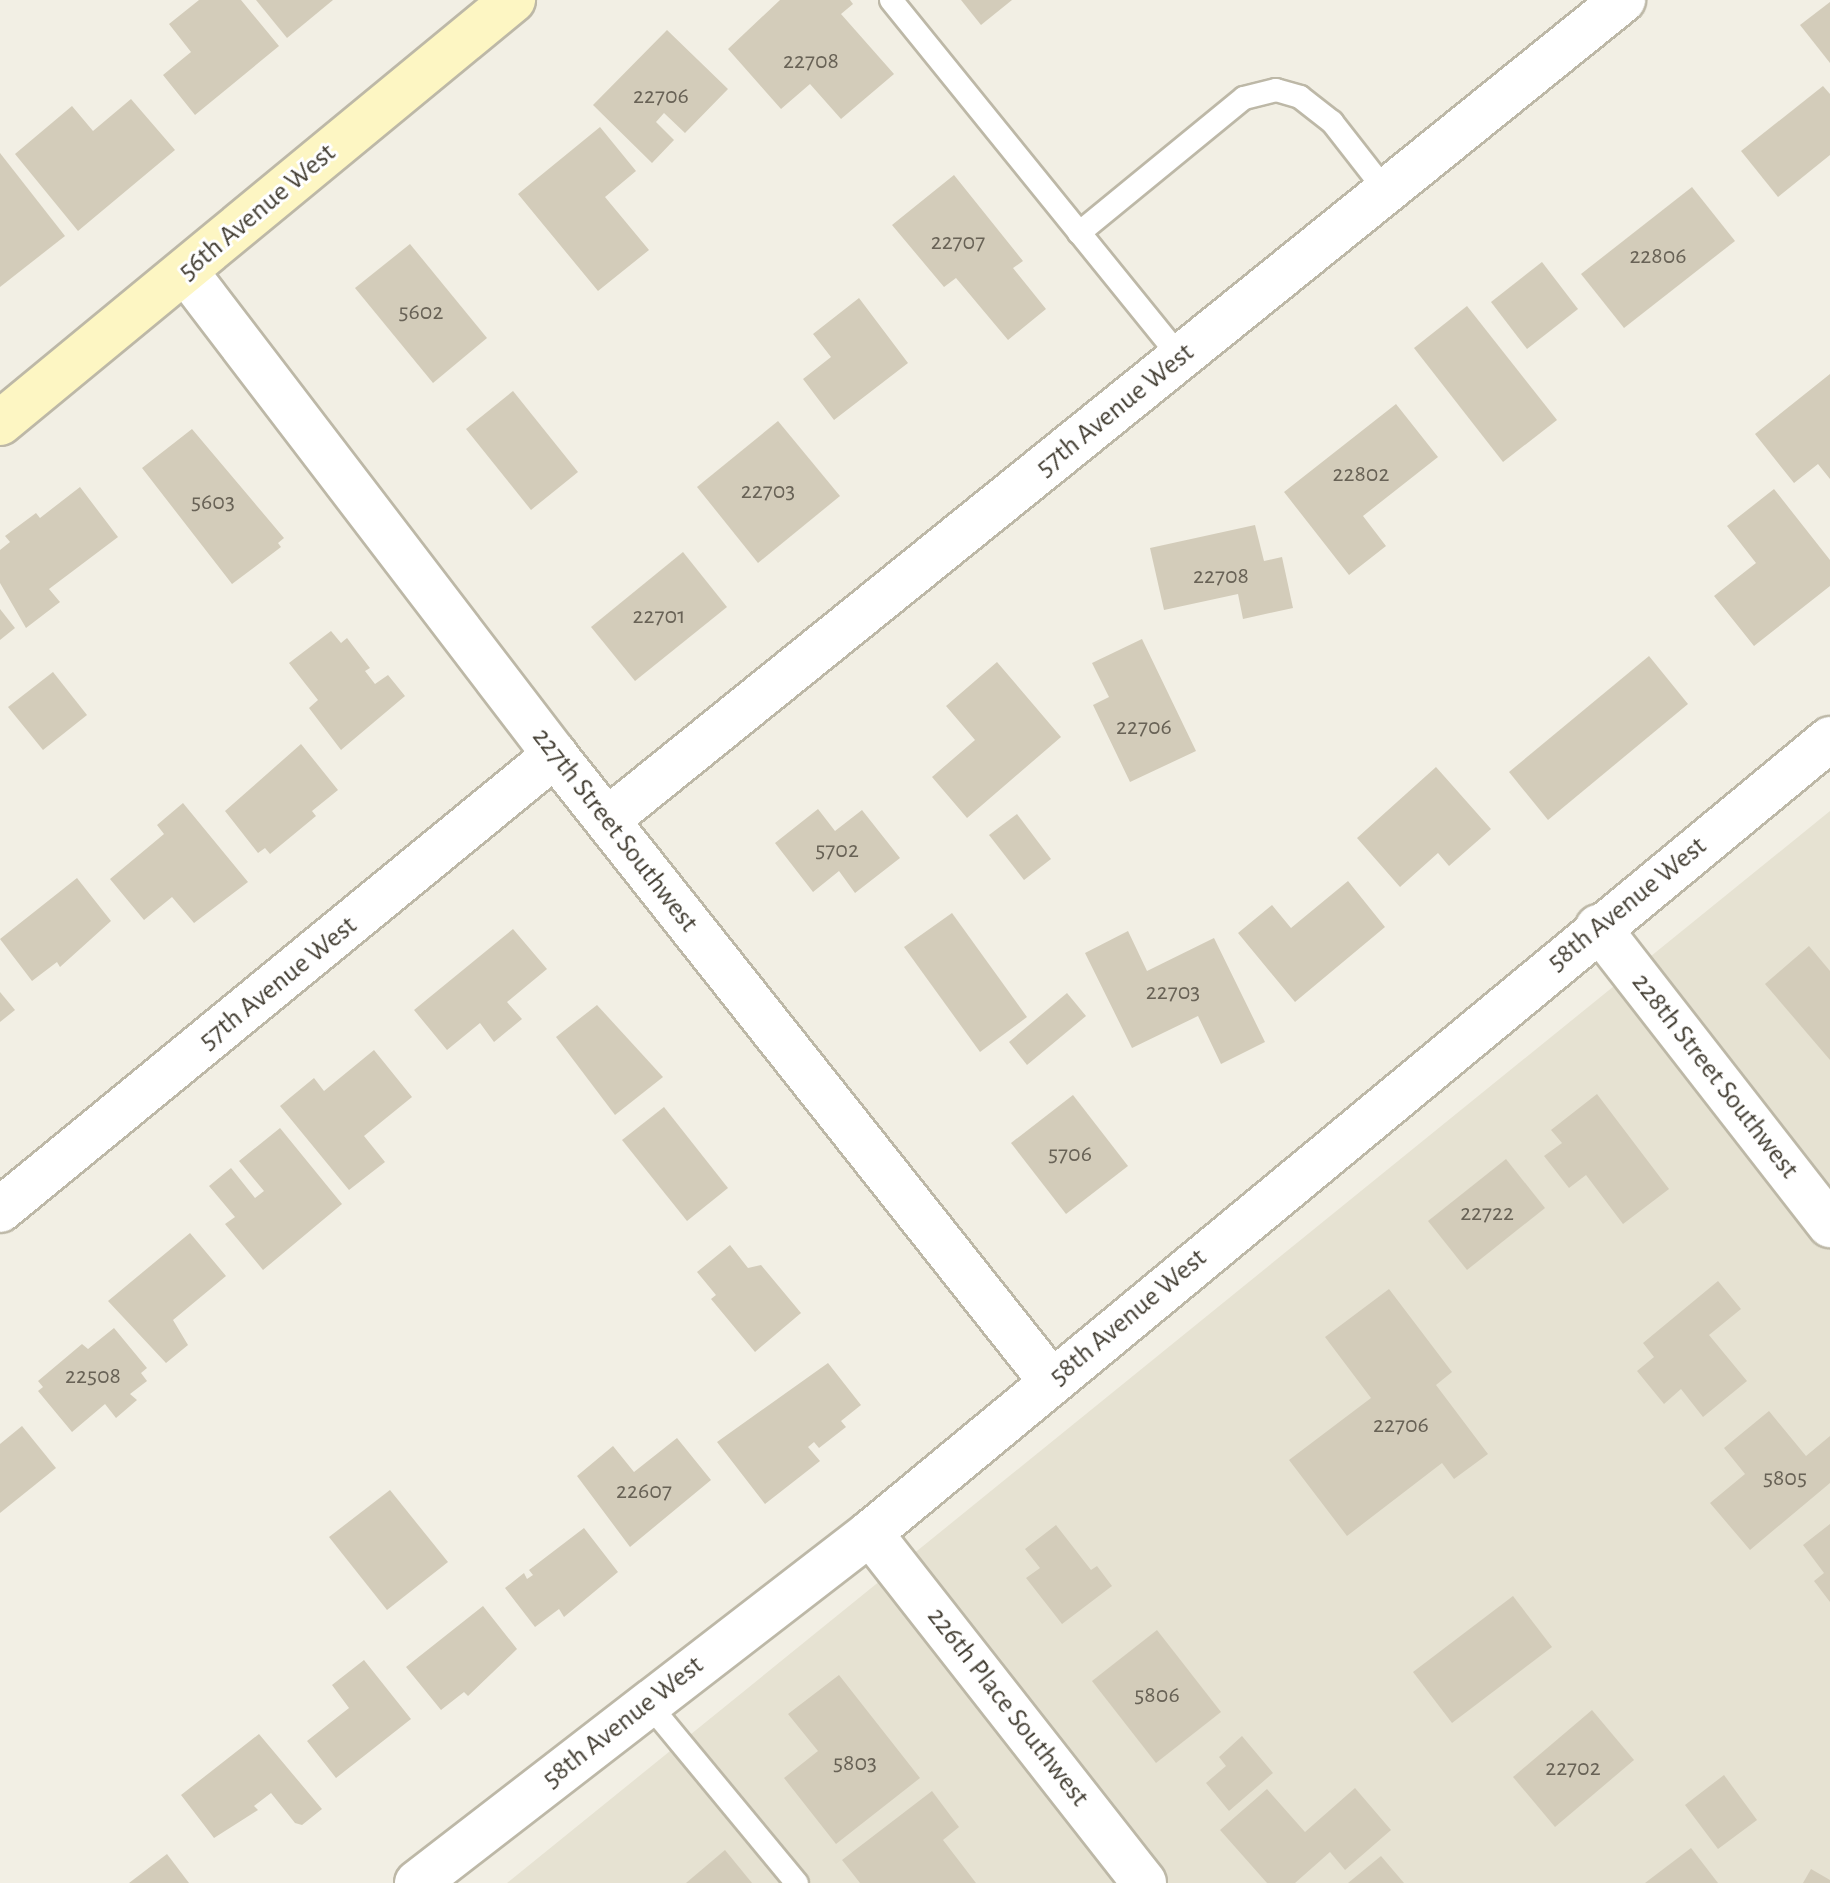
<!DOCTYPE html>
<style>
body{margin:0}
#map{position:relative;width:1830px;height:1883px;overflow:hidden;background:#f2efe4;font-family:"Alegreya Sans",sans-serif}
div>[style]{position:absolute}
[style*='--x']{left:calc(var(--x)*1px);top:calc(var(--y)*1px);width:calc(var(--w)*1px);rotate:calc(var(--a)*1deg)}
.residential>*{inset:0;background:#e6e2d2}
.building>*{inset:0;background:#d3ccba}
.roads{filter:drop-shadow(2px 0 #bdb8a7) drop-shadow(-2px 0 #bdb8a7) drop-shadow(0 2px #bdb8a7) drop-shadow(0 -2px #bdb8a7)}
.service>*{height:22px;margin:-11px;padding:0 11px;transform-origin:11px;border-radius:11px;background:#fff}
.minor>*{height:44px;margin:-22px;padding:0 22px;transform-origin:22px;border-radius:22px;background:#fff}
.tertiary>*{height:44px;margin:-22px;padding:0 22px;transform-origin:22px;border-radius:22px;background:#fff}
.secondary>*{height:44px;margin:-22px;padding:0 22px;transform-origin:22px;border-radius:22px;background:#fdf6c3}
span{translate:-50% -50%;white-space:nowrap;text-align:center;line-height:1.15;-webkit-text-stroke:6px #fff;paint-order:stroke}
.number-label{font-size:24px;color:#686256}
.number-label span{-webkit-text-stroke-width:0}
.street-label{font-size:28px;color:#443f34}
</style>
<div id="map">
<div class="residential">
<i style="clip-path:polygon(1830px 811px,1830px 1883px,507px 1883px,680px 1743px)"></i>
</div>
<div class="building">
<i style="clip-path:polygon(199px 0,241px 0,279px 46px,195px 115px,163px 75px,191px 52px,169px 24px)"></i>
<i style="clip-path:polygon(256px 0,333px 0,287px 38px)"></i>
<i style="clip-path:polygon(780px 0,850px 0,853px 4px,841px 14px,894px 74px,841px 119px,810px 84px,781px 109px,728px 49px)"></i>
<i style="clip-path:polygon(961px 0,1012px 0,981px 25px)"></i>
<i style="clip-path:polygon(1830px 2px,1830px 63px,1800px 25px)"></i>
<i style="clip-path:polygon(667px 30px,728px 89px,685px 133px,664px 113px,656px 122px,674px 140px,652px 163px,593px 105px)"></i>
<i style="clip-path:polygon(1823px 86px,1830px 94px,1830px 155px,1778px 197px,1741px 151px)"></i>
<i style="clip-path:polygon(131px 99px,175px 150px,78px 231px,15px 154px,72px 106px,93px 131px)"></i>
<i style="clip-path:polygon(600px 127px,636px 171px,605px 197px,649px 250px,598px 291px,518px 194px)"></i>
<i style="clip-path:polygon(0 153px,65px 236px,0 287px)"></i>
<i style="clip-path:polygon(954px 175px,1023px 261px,1013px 268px,1046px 309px,1008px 340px,956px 278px,944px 287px,892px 225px)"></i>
<i style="clip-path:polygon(1692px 187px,1735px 241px,1624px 328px,1581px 274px)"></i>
<i style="clip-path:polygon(410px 244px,487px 338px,433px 383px,355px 288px)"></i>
<i style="clip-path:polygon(1542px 262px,1578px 309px,1527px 349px,1491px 302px)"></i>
<i style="clip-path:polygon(859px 298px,908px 363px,834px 420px,803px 379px,831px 357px,813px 334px)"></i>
<i style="clip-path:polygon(1467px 306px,1557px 420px,1503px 462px,1414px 348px)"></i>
<i style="clip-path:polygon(1830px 374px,1830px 479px,1818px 464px,1794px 483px,1755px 434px)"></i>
<i style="clip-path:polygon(513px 391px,578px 472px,531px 510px,466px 429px)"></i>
<i style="clip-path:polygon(1396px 404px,1438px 457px,1363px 516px,1386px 546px,1349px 575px,1284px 492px)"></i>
<i style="clip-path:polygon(778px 421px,840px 496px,758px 563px,697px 487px)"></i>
<i style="clip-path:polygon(192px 429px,284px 538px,278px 543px,281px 547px,232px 584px,142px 468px)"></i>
<i style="clip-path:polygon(80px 487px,118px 537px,49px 589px,60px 602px,26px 628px,0 583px,0 550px,10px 542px,5px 536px,36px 513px,40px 518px)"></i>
<i style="clip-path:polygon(1774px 489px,1830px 560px,1830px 586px,1754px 646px,1714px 596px,1756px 563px,1727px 526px)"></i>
<i style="clip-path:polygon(1255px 525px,1264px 561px,1282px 557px,1293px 608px,1243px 619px,1238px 594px,1164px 610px,1150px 548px)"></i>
<i style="clip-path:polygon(683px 552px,727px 607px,635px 681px,591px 627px)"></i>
<i style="clip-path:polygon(0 609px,15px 628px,0 640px)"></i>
<i style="clip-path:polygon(331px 631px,341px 643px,347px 638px,370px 668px,365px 671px,375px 684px,388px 675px,405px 696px,341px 750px,309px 708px,318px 700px,289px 663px)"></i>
<i style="clip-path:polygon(1142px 639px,1196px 751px,1130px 782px,1093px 705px,1109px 697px,1092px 663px)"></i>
<i style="clip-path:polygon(1649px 656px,1688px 704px,1548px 820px,1509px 772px)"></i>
<i style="clip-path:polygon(997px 662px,1061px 737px,967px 818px,932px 777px,975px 740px,946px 706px)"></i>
<i style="clip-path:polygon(53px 672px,87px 715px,43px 750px,8px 707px)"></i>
<i style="clip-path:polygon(301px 744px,338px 790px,312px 811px,316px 816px,270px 854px,265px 848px,258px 853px,225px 811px)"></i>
<i style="clip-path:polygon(1436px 767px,1491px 829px,1449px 866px,1438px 853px,1400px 887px,1357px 838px)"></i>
<i style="clip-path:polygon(183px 803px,248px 882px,194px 923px,172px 897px,144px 920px,110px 879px,164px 834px,157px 825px)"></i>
<i style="clip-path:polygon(818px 809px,835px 831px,862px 810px,900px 858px,855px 893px,839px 871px,813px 892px,775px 843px)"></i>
<i style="clip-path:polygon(1017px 814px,1051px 859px,1024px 880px,989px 835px)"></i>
<i style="clip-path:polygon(77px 878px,111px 921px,60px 967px,57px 962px,32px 981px,0 939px)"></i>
<i style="clip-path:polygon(1348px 881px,1385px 927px,1295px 1002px,1238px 933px,1272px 905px,1291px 928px)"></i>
<i style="clip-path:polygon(952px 913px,1027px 1017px,980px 1052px,904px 947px)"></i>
<i style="clip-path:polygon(513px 929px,547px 969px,507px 1002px,522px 1019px,494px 1042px,480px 1023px,447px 1050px,414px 1010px)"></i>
<i style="clip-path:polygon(1128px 931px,1147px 971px,1214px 938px,1265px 1042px,1221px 1064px,1198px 1016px,1132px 1048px,1085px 953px)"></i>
<i style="clip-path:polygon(1809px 946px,1830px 971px,1830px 1060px,1765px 984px)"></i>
<i style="clip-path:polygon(0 992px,15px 1010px,0 1022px)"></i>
<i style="clip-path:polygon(1067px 993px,1086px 1016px,1027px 1065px,1009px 1042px)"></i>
<i style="clip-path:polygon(597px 1005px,663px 1077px,615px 1115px,556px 1037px)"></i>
<i style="clip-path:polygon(374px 1050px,412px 1097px,364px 1136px,385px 1162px,349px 1190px,280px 1106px,314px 1078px,324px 1091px)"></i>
<i style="clip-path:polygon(1597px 1094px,1669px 1189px,1623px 1224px,1586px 1175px,1569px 1188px,1544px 1156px,1562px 1143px,1551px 1130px)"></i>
<i style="clip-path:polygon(1073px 1095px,1128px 1166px,1066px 1214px,1011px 1143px)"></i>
<i style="clip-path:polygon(664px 1107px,728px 1188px,687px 1221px,622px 1140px)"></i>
<i style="clip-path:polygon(280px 1128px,342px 1204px,263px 1270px,225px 1224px,235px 1217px,209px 1186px,231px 1168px,255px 1198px,264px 1191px,239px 1161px)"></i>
<i style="clip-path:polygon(1506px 1159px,1545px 1208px,1467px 1270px,1428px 1221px)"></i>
<i style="clip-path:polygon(190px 1233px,226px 1276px,173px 1320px,188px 1345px,166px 1363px,108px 1301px)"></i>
<i style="clip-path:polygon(730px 1245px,748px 1268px,761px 1265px,801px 1313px,755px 1352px,711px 1299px,716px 1295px,697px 1272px)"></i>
<i style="clip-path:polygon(1718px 1281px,1741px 1309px,1709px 1335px,1747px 1381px,1703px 1417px,1681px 1389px,1664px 1404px,1637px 1371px,1654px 1357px,1643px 1343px)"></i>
<i style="clip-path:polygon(1389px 1289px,1452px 1372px,1436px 1385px,1488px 1454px,1454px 1479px,1442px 1463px,1347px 1536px,1289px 1460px,1371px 1398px,1325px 1337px)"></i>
<i style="clip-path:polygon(114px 1328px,147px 1368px,141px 1373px,147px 1381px,130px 1394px,137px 1400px,116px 1418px,105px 1404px,72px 1432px,38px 1391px,43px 1387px,38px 1381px,82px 1344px,88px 1349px)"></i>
<i style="clip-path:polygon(828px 1363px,861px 1405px,841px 1421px,846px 1427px,819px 1448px,814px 1442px,808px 1447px,820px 1461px,765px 1504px,717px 1442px)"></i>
<i style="clip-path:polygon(1769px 1411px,1806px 1456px,1830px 1436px,1830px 1483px,1750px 1550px,1710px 1503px,1745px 1474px,1724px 1448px)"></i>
<i style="clip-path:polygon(22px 1426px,56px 1468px,0 1513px,0 1444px)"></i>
<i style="clip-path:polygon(677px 1438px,711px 1480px,630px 1547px,577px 1476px,613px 1446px,634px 1472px)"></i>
<i style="clip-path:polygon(390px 1490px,448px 1562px,387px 1610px,329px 1537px)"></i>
<i style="clip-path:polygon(1830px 1524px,1830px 1602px,1814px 1581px,1824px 1573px,1803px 1545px)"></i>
<i style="clip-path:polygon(1056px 1525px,1091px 1570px,1097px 1566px,1112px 1586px,1062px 1624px,1026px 1578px,1040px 1568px,1025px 1549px)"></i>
<i style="clip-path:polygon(584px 1528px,618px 1572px,564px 1617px,559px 1609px,535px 1627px,505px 1588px,524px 1573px,527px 1579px,533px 1575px,529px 1570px)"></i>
<i style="clip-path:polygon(1513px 1596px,1552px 1647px,1452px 1723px,1413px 1672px)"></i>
<i style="clip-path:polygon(483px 1606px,517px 1649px,468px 1696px,464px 1692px,441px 1710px,406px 1667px)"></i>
<i style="clip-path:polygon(1157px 1630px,1221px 1712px,1156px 1763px,1092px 1681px)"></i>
<i style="clip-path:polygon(364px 1660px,411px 1719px,336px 1778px,307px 1741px,349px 1708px,332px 1685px)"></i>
<i style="clip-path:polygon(839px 1675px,920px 1778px,836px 1844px,784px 1778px,818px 1751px,788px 1714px)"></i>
<i style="clip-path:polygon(1592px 1710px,1634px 1760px,1555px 1827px,1513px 1777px)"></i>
<i style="clip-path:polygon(259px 1734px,322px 1809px,302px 1825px,295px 1823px,271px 1793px,254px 1806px,258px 1810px,214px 1838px,181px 1795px)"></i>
<i style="clip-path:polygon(1242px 1736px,1273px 1773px,1229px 1811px,1206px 1783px,1226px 1766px,1219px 1757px)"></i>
<i style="clip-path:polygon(1724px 1775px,1757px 1820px,1718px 1849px,1685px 1805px)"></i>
<i style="clip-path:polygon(1355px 1788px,1391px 1830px,1345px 1870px,1330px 1852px,1295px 1883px,1267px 1883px,1220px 1830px,1267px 1789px,1305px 1832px)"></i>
<i style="clip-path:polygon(932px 1791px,959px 1827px,943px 1840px,976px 1883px,860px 1883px,842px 1860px)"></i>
<i style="clip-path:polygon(1691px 1848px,1718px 1883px,1645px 1883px)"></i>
<i style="clip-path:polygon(725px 1850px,752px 1883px,686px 1883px)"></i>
<i style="clip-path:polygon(167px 1854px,189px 1883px,129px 1883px)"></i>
<i style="clip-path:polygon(1381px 1856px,1404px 1883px,1348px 1883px)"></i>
<i style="clip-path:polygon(1811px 1869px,1830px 1880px,1830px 1883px,1803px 1883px)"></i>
</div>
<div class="roads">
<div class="service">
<i style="--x:891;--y:0;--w:459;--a:51"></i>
<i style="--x:1079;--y:233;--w:213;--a:-39.3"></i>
<i style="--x:1244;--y:98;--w:33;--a:-14"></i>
<i style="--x:1276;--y:90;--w:25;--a:16"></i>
<i style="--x:1300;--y:97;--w:41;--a:38"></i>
<i style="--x:1332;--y:122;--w:88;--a:52"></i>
<i style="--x:647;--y:1702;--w:235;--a:50.4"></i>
</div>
<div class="minor">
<i style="--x:186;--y:272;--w:608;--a:52.62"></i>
<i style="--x:555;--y:755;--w:799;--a:51.61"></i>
<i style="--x:607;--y:820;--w:1306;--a:-38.91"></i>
<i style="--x:1598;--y:927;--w:378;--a:52.1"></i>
<i style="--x:0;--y:1210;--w:718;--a:-39.35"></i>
<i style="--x:870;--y:1533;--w:444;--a:51.9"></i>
</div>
<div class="tertiary">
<i style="--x:417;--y:1883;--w:572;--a:-37.69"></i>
<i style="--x:870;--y:1533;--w:1246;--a:-39.59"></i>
</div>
<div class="secondary">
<i style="--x:0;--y:423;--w:665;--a:-39.51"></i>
</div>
</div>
<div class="number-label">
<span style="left:811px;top:62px">22708</span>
<span style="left:661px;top:97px">22706</span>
<span style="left:958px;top:243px">22707</span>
<span style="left:1658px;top:257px">22806</span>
<span style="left:421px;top:313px">5602</span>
<span style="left:1361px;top:475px">22802</span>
<span style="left:768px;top:492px">22703</span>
<span style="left:213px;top:503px">5603</span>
<span style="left:1221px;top:577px">22708</span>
<span style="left:659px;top:617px">22701</span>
<span style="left:1144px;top:728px">22706</span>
<span style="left:837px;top:851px">5702</span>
<span style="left:1173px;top:993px">22703</span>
<span style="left:1070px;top:1155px">5706</span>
<span style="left:1487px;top:1214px">22722</span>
<span style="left:93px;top:1377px">22508</span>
<span style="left:1401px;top:1426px">22706</span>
<span style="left:1785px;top:1479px">5805</span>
<span style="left:644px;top:1492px">22607</span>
<span style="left:1157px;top:1696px">5806</span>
<span style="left:855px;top:1764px">5803</span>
<span style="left:1573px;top:1769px">22702</span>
</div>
<div class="street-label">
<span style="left:257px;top:212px;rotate:-40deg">56th Avenue West</span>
<span style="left:1115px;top:410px;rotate:-39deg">57th Avenue West</span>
<span style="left:615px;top:830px;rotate:52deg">227th Street Southwest</span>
<span style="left:1627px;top:904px;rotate:-39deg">58th Avenue West</span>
<span style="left:278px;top:983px;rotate:-39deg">57th Avenue West</span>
<span style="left:1715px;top:1076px;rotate:52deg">228th Street Southwest</span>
<span style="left:1128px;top:1317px;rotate:-40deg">58th Avenue West</span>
<span style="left:1008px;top:1707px;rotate:52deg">226th Place Southwest</span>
<span style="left:623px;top:1722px;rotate:-38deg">58th Avenue West</span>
</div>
</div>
